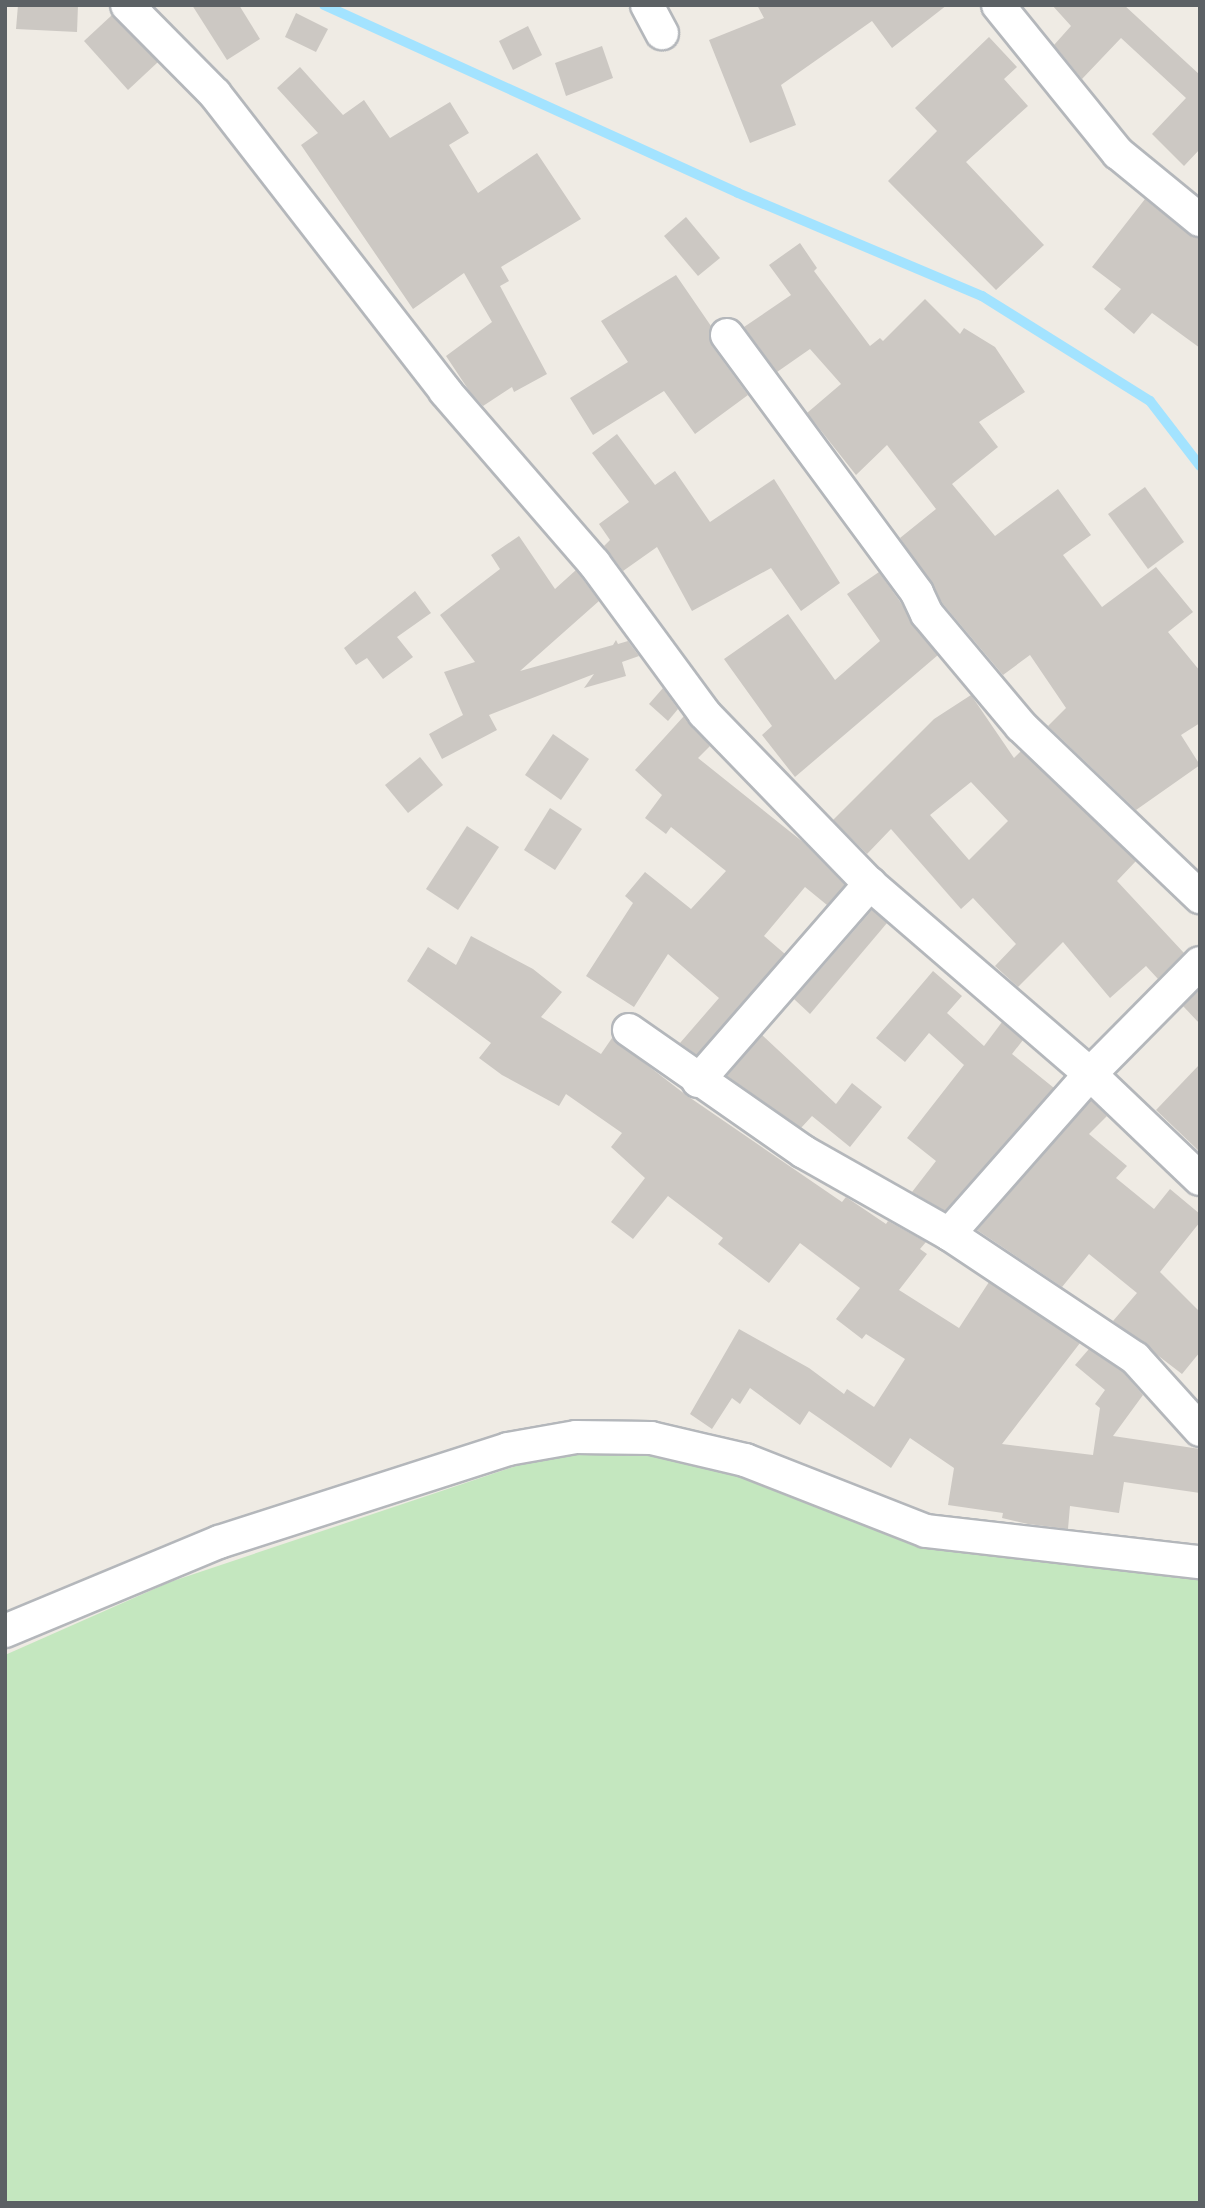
<!DOCTYPE html>
<style>
body{margin:0}
#map{position:relative;width:1205px;height:2208px;overflow:hidden;background:#efebe4;font-family:"Space Grotesk",sans-serif}
div>[style]{position:absolute}
[style*='--x']{left:calc(var(--x)*1px);top:calc(var(--y)*1px);width:calc(var(--w)*1px);rotate:calc(var(--a)*1deg)}
.green>*{inset:0;background:#c4e7bf}
.stream>*{height:10px;margin:-5px;padding:0 5px;transform-origin:5px;border-radius:5px;background:#a3e3ff}
.building>*{inset:0;background:#ccc8c3}
.roads{filter:drop-shadow(2px 0 #b4b7bb) drop-shadow(-2px 0 #b4b7bb) drop-shadow(0 2px #b4b7bb) drop-shadow(0 -2px #b4b7bb)}
.street>*{height:32px;margin:-16px;padding:0 16px;transform-origin:16px;border-radius:16px;background:#fff}
span{translate:-50% -50%;white-space:nowrap;text-align:center;line-height:1.15;-webkit-text-stroke:7px #fff;paint-order:stroke}
.frame{position:absolute;inset:0;border:7px solid #5c6165;pointer-events:none}
</style>
<div id="map">
<div class="green">
<i style="clip-path:polygon(599px 1451px,669px 1456px,756px 1479px,920px 1543px,1200px 1577px,1200px 2203px,5px 2203px,5px 1655px,170px 1582px,549px 1455px)"></i>
</div>
<div class="stream">
<i style="--x:324;--y:5;--w:455;--a:24.4"></i>
<i style="--x:738;--y:193;--w:265;--a:22.9"></i>
<i style="--x:982;--y:296;--w:198;--a:32"></i>
<i style="--x:1150;--y:401;--w:82;--a:52.4"></i>
</div>
<div class="building">
<i style="clip-path:polygon(18px 5px,78px 5px,77px 32px,16px 29px)"></i>
<i style="clip-path:polygon(192px 5px,239px 5px,260px 39px,227px 60px)"></i>
<i style="clip-path:polygon(757px 5px,947px 5px,892px 48px,872px 21px,781px 85px,796px 125px,750px 143px,709px 40px,764px 18px)"></i>
<i style="clip-path:polygon(1052px 5px,1124px 5px,1200px 75px,1200px 149px,1184px 166px,1152px 134px,1186px 98px,1121px 38px,1082px 79px,1054px 45px,1071px 26px)"></i>
<i style="clip-path:polygon(296px 13px,328px 29px,316px 52px,285px 37px)"></i>
<i style="clip-path:polygon(112px 15px,158px 62px,128px 90px,84px 41px)"></i>
<i style="clip-path:polygon(528px 26px,542px 55px,513px 70px,499px 41px)"></i>
<i style="clip-path:polygon(989px 37px,1017px 67px,1004px 79px,1028px 106px,966px 162px,1044px 245px,996px 290px,888px 181px,937px 131px,915px 108px)"></i>
<i style="clip-path:polygon(602px 46px,613px 78px,566px 96px,555px 63px)"></i>
<i style="clip-path:polygon(300px 67px,343px 115px,364px 100px,390px 138px,450px 102px,469px 133px,449px 145px,478px 193px,537px 153px,581px 219px,501px 267px,509px 281px,500px 286px,547px 374px,514px 392px,512px 387px,483px 406px,470px 392px,446px 356px,492px 322px,464px 273px,413px 309px,301px 145px,318px 133px,277px 88px)"></i>
<i style="clip-path:polygon(1145px 199px,1188px 234px,1200px 238px,1200px 348px,1152px 313px,1134px 334px,1104px 309px,1121px 289px,1092px 267px)"></i>
<i style="clip-path:polygon(686px 217px,720px 258px,698px 276px,664px 236px)"></i>
<i style="clip-path:polygon(800px 243px,817px 268px,814px 271px,870px 346px,880px 338px,883px 341px,925px 299px,960px 334px,964px 328px,995px 347px,1025px 392px,979px 422px,998px 447px,952px 484px,995px 536px,1058px 489px,1091px 535px,1063px 555px,1102px 607px,1156px 567px,1193px 612px,1168px 632px,1200px 671px,1200px 723px,1181px 735px,1200px 765px,1136px 810px,1048px 726px,1066px 708px,1030px 655px,1003px 675px,943px 604px,900px 538px,936px 509px,887px 445px,856px 475px,807px 413px,841px 384px,810px 349px,777px 372px,744px 327px,791px 295px,769px 265px)"></i>
<i style="clip-path:polygon(676px 275px,711px 326px,712px 346px,748px 395px,695px 434px,664px 391px,593px 435px,570px 398px,628px 362px,601px 321px)"></i>
<i style="clip-path:polygon(617px 434px,655px 485px,675px 471px,710px 522px,774px 479px,840px 583px,801px 611px,771px 568px,692px 611px,657px 547px,623px 571px,604px 546px,610px 540px,599px 524px,629px 502px,592px 453px)"></i>
<i style="clip-path:polygon(1145px 487px,1184px 542px,1148px 569px,1108px 514px)"></i>
<i style="clip-path:polygon(519px 536px,555px 589px,576px 570px,599px 601px,520px 671px,613px 645px,616px 640px,618px 644px,628px 641px,639px 656px,622px 662px,626px 676px,584px 688px,594px 674px,489px 715px,497px 730px,442px 759px,429px 734px,463px 715px,444px 672px,475px 662px,440px 615px,500px 569px,491px 555px)"></i>
<i style="clip-path:polygon(879px 572px,938px 655px,795px 777px,762px 735px,772px 726px,724px 659px,788px 614px,835px 680px,880px 641px,847px 594px)"></i>
<i style="clip-path:polygon(415px 591px,431px 613px,397px 637px,413px 657px,383px 679px,367px 658px,356px 665px,344px 648px)"></i>
<i style="clip-path:polygon(663px 688px,678px 709px,668px 721px,649px 704px)"></i>
<i style="clip-path:polygon(evenodd,971px 695px,1014px 758px,1021px 751px,1136px 861px,1117px 881px,1184px 953px,1158px 979px,1146px 966px,1110px 998px,1063px 942px,1018px 987px,995px 966px,1016px 944px,973px 898px,961px 909px,891px 829px,867px 854px,833px 820px,934px 719px,971px 695px,971px 782px,1008px 821px,969px 860px,930px 815px,971px 782px)"></i>
<i style="clip-path:polygon(684px 716px,710px 746px,698px 758px,803px 842px,845px 885px,827px 905px,805px 887px,764px 936px,785px 954px,697px 1055px,680px 1043px,719px 998px,668px 954px,634px 1007px,586px 976px,633px 903px,625px 896px,645px 872px,691px 909px,726px 871px,671px 827px,666px 834px,645px 818px,662px 795px,635px 770px)"></i>
<i style="clip-path:polygon(553px 734px,589px 759px,561px 800px,525px 775px)"></i>
<i style="clip-path:polygon(420px 757px,443px 785px,408px 813px,385px 785px)"></i>
<i style="clip-path:polygon(550px 808px,582px 829px,555px 870px,524px 850px)"></i>
<i style="clip-path:polygon(467px 826px,499px 847px,458px 910px,426px 889px)"></i>
<i style="clip-path:polygon(872px 910px,887px 923px,810px 1014px,794px 999px)"></i>
<i style="clip-path:polygon(471px 936px,533px 969px,562px 992px,541px 1017px,601px 1054px,612px 1038px,686px 1095px,842px 1202px,846px 1197px,886px 1224px,888px 1221px,926px 1242px,920px 1249px,927px 1254px,899px 1290px,959px 1328px,989px 1282px,1080px 1343px,1002px 1444px,1093px 1455px,1100px 1408px,1095px 1404px,1105px 1390px,1075px 1365px,1089px 1349px,1123px 1372px,1143px 1395px,1113px 1436px,1200px 1449px,1200px 1493px,1124px 1482px,1119px 1513px,1070px 1506px,1068px 1529px,1028px 1524px,1002px 1518px,1003px 1513px,948px 1505px,954px 1468px,910px 1438px,891px 1468px,809px 1411px,800px 1425px,750px 1388px,740px 1404px,732px 1398px,712px 1429px,690px 1414px,739px 1329px,809px 1368px,844px 1394px,847px 1389px,874px 1407px,905px 1359px,866px 1334px,862px 1339px,836px 1319px,860px 1288px,800px 1243px,769px 1283px,718px 1244px,723px 1238px,668px 1196px,633px 1239px,611px 1222px,645px 1178px,611px 1147px,622px 1133px,566px 1094px,559px 1106px,502px 1075px,479px 1058px,491px 1043px,407px 981px,428px 947px,456px 965px)"></i>
<i style="clip-path:polygon(933px 971px,962px 996px,947px 1013px,984px 1046px,1002px 1022px,1023px 1040px,1012px 1054px,1054px 1088px,945px 1211px,912px 1192px,936px 1161px,907px 1138px,964px 1065px,929px 1033px,905px 1062px,876px 1038px)"></i>
<i style="clip-path:polygon(1200px 989px,1200px 1024px,1183px 1006px)"></i>
<i style="clip-path:polygon(762px 1035px,836px 1104px,852px 1083px,882px 1107px,850px 1147px,812px 1116px,801px 1128px,727px 1076px)"></i>
<i style="clip-path:polygon(1200px 1064px,1200px 1152px,1156px 1110px)"></i>
<i style="clip-path:polygon(1091px 1100px,1107px 1116px,1089px 1134px,1127px 1166px,1116px 1178px,1154px 1209px,1170px 1189px,1200px 1214px,1200px 1222px,1160px 1272px,1200px 1312px,1200px 1352px,1182px 1374px,1113px 1321px,1137px 1293px,1089px 1254px,1062px 1287px,977px 1230px)"></i>
</div>
<div class="roads">
<div class="street">
<i style="--x:127;--y:5;--w:125;--a:45.3"></i>
<i style="--x:215;--y:94;--w:376;--a:52.2"></i>
<i style="--x:445;--y:391;--w:228;--a:49.1"></i>
<i style="--x:594;--y:563;--w:186;--a:53.7"></i>
<i style="--x:704;--y:713;--w:238;--a:45.9"></i>
<i style="--x:870;--y:884;--w:291;--a:40.8"></i>
<i style="--x:1090;--y:1074;--w:152;--a:43.7"></i>
<i style="--x:647;--y:5;--w:32;--a:62"></i>
<i style="--x:998;--y:5;--w:191;--a:51"></i>
<i style="--x:1118;--y:153;--w:106;--a:39.3"></i>
<i style="--x:727;--y:335;--w:320;--a:53.6"></i>
<i style="--x:917;--y:593;--w:23;--a:65"></i>
<i style="--x:927;--y:614;--w:146;--a:50"></i>
<i style="--x:1021;--y:726;--w:248;--a:43.7"></i>
<i style="--x:629;--y:1030;--w:213;--a:34.9"></i>
<i style="--x:804;--y:1152;--w:167;--a:29.5"></i>
<i style="--x:949;--y:1234;--w:224;--a:33.7"></i>
<i style="--x:1135;--y:1358;--w:97;--a:47.9"></i>
<i style="--x:698;--y:1081;--w:262;--a:-48.9"></i>
<i style="--x:949;--y:1234;--w:213;--a:-48.6"></i>
<i style="--x:1090;--y:1074;--w:156;--a:-45.3"></i>
<i style="--x:5;--y:1631;--w:232;--a:-22.6"></i>
<i style="--x:219;--y:1542;--w:304;--a:-17.8"></i>
<i style="--x:508;--y:1449;--w:69;--a:-10"></i>
<i style="--x:576;--y:1437;--w:75;--a:0.8"></i>
<i style="--x:651;--y:1438;--w:97;--a:13.2"></i>
<i style="--x:745;--y:1460;--w:194;--a:21.4"></i>
<i style="--x:926;--y:1531;--w:276;--a:6.5"></i>
</div>
</div>
<div class="frame"></div>
</div>
